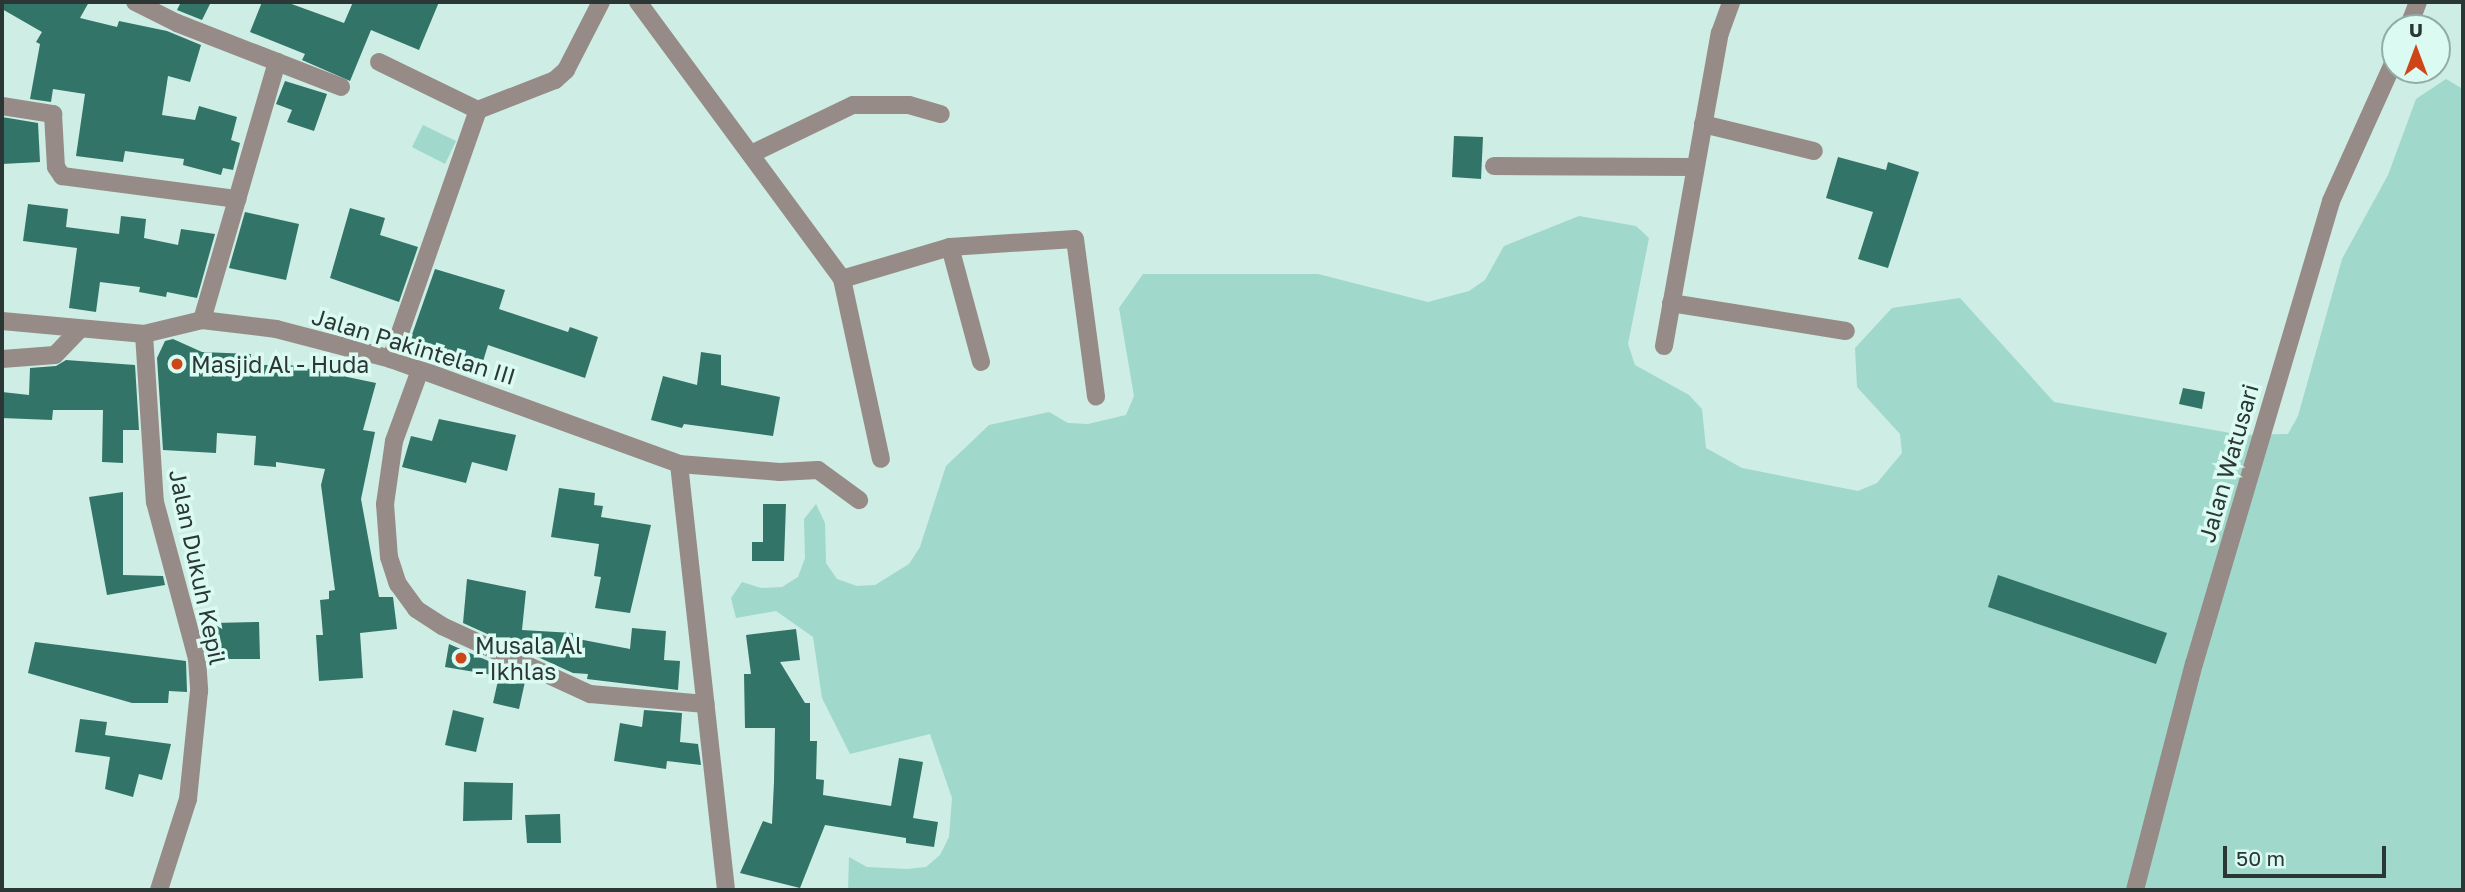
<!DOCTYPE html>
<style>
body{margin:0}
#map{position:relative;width:2465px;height:892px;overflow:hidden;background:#cdede5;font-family:"Golos Text",sans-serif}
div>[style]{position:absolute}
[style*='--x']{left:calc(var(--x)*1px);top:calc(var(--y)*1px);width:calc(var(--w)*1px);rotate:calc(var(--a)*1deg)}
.green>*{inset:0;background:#a0d8cb}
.building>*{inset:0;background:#327467}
.minor>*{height:18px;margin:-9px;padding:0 9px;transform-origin:9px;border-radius:9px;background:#978b87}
.dots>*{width:19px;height:19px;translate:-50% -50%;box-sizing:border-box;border:4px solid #dafaf2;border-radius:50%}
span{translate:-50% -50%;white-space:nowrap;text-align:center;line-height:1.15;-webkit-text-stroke:7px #dafaf2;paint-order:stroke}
.street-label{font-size:23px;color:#2b3734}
.poi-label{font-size:23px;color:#2b3734}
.left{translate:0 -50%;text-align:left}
.frame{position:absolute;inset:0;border:4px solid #2b3734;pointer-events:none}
.north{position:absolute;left:2381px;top:14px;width:70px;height:70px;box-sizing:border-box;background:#dafaf2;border:2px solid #94aca6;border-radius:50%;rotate:0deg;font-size:19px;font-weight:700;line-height:28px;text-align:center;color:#2b3734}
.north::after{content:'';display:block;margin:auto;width:24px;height:32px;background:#ce4618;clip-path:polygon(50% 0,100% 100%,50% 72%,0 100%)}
.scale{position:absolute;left:2223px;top:846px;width:163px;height:32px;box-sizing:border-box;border:4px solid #2b3734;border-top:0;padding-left:9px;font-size:21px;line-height:24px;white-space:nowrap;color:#2b3734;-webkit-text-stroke:5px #dafaf2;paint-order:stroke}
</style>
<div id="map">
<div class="green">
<i style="clip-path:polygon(2446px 79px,2463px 89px,2463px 890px,848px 890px,849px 857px,867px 867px,907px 869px,926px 867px,940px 855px,949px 837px,952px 798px,930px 734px,850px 754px,822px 698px,813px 637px,776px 611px,736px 618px,731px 598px,742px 582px,761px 588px,782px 587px,798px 577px,805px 558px,804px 519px,816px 504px,825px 523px,826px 563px,837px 579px,857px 586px,875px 585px,909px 564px,920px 547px,946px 466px,989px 425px,1049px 412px,1068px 423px,1088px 424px,1126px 415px,1134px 396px,1119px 308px,1143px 274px,1318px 274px,1428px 302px,1469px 291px,1485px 280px,1504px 246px,1579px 216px,1636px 226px,1649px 238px,1628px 344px,1635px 365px,1689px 395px,1702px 409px,1706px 448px,1742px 468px,1858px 491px,1877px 483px,1902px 453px,1900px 434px,1857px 387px,1855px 348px,1892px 308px,1960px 298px,2054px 402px,2242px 435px,2288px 434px,2298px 416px,2342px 259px,2388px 175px,2416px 99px)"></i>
<i style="clip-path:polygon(423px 125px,456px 141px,445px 164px,412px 147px)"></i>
</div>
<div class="building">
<i style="clip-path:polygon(2px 2px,89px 2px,80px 18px,117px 27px,119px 21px,167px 31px,201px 45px,190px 82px,168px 76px,162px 115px,195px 120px,199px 106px,237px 117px,231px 140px,240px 143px,233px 170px,223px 168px,221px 175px,183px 165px,184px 159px,125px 151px,123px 162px,76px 156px,85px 94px,53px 89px,51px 102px,30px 99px,40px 44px,36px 42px,42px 32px,2px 9px)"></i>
<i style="clip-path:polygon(181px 2px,211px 2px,202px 20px,177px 10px)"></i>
<i style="clip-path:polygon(262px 2px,286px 2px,344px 23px,353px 2px,439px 2px,419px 50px,371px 30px,350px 81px,302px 60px,305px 54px,250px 32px)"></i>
<i style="clip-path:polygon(285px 81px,327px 94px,314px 131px,287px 122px,292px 110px,276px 104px)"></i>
<i style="clip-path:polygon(2px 117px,38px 123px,40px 162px,2px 164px)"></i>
<i style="clip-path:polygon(1454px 136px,1483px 137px,1481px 179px,1452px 177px)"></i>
<i style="clip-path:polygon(1838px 157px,1886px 170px,1888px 162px,1919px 172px,1888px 268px,1858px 259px,1873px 212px,1826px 198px)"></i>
<i style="clip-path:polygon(28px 204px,68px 209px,66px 227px,119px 234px,121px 216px,146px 219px,144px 238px,178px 245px,181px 229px,215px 234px,197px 298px,167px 292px,166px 297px,139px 292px,140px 287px,100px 282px,96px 312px,69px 308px,77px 248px,23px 241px)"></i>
<i style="clip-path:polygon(350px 208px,385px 218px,380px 235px,418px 247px,399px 302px,330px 278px)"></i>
<i style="clip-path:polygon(245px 212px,299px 224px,286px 280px,229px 268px)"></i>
<i style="clip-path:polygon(435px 269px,505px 290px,499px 309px,568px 332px,570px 327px,598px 337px,585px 378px,488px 345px,481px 368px,408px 346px)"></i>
<i style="clip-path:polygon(173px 339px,202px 352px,251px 354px,250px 365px,290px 365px,376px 383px,363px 430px,375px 432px,361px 499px,379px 597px,393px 597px,397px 629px,360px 633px,363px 678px,319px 681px,316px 635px,323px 635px,320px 600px,329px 599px,329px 591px,335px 590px,321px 485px,325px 469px,276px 462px,276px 467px,254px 465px,256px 436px,217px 433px,216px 453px,163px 450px,157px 358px,165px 341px)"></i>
<i style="clip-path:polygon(701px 352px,721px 355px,721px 385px,780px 397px,773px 436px,684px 424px,682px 428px,651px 420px,663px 376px,697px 385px)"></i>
<i style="clip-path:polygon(66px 360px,135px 365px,139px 430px,123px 430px,123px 463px,102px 462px,103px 410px,53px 410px,52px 420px,2px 418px,2px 392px,29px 395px,30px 368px,56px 366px)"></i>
<i style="clip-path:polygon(2183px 388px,2205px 392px,2202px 409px,2179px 404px)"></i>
<i style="clip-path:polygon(439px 419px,516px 435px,507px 471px,472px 462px,466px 483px,402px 467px,411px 436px,432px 441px)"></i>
<i style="clip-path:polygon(559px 488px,595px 493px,594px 505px,603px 506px,601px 517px,651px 525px,630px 613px,595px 608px,601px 577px,594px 576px,599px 544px,551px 537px)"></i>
<i style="clip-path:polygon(123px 492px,123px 575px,163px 576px,165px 585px,107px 595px,89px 497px)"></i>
<i style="clip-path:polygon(763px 504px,786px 504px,784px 561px,752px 561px,752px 542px,763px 542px)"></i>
<i style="clip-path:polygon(1998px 575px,2167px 633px,2156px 664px,1988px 607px)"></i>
<i style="clip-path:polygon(467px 579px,526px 591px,522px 630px,573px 633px,573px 638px,630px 649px,632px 628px,666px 631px,664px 660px,680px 661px,678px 690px,587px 679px,588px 674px,573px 673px,463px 623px)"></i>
<i style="clip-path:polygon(259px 622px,260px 659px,215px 659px,214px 623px)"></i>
<i style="clip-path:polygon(796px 629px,800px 660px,780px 662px,805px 703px,810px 703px,810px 741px,817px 741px,816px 779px,824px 780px,823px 795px,891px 806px,899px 758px,923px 762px,913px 818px,938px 822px,934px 847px,906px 843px,906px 838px,825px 825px,800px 888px,740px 873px,763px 821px,772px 824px,774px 782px,775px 728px,745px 728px,744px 674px,751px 674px,746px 635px)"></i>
<i style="clip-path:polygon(35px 642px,186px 661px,187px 692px,169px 691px,168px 703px,132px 703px,28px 673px)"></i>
<i style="clip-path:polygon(449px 644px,526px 677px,519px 709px,493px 703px,499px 676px,445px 667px)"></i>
<i style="clip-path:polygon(453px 710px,484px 718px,476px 752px,445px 745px)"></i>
<i style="clip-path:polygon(644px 710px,682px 713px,680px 742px,698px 744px,701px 765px,667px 761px,666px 769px,614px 761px,620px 723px,642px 727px)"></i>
<i style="clip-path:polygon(80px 719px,107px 722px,105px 735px,171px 744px,162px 780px,139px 774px,133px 797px,105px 789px,110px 757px,75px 752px)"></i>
<i style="clip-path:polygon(464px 782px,513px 783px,512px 820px,463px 821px)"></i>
<i style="clip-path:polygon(560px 814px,561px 843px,527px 843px,525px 815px)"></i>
</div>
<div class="minor">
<i style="--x:135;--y:2;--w:47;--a:26.6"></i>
<i style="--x:177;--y:23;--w:176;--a:21.3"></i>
<i style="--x:638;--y:2;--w:344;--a:53.6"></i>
<i style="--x:842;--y:279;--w:184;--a:77.8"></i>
<i style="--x:2408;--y:28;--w:28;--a:-69"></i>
<i style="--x:379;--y:62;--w:110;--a:25.9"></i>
<i style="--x:478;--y:110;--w:264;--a:109.3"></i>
<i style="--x:2;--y:106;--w:52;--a:8.9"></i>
<i style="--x:53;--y:114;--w:53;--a:86.8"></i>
<i style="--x:56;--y:167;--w:11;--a:56"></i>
<i style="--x:62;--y:176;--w:177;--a:7.5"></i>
<i style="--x:478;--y:110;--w:83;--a:-21.3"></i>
<i style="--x:555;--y:80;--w:15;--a:-42"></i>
<i style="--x:566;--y:70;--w:76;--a:-62.8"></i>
<i style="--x:1703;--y:124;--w:114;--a:13.7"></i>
<i style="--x:751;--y:154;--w:113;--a:-25.7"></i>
<i style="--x:853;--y:105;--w:56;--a:0"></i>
<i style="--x:909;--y:105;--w:33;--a:16"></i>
<i style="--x:1494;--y:166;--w:200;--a:0.3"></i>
<i style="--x:950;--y:247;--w:119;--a:74.9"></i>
<i style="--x:842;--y:279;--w:113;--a:-16.5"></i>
<i style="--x:950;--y:247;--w:125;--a:-3.7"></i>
<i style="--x:1075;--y:239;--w:159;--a:82.4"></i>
<i style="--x:1671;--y:303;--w:177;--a:9.1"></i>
<i style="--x:202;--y:320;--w:269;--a:-73.8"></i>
<i style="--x:2;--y:321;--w:143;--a:5.2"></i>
<i style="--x:144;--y:334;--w:60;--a:-13.6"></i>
<i style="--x:202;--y:320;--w:75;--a:6.9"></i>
<i style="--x:276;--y:329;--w:119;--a:14.6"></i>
<i style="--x:391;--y:359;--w:307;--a:20"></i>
<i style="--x:679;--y:464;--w:101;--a:4.5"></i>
<i style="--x:780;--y:472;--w:38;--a:-3"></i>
<i style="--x:818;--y:470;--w:51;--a:36.2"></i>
<i style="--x:144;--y:334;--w:168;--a:86.3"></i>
<i style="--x:155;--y:502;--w:163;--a:75"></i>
<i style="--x:197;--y:659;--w:32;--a:86"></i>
<i style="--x:199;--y:691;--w:109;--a:95.8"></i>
<i style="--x:188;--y:799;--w:96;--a:107.7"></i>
<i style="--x:1664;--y:346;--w:318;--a:-79.9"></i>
<i style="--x:1720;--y:33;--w:33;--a:-70"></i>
<i style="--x:2;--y:359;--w:53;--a:-4.3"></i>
<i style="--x:55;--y:355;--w:35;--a:-46"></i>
<i style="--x:420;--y:370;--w:76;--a:110.1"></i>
<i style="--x:394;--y:441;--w:64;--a:98.1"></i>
<i style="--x:385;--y:504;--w:53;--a:85.7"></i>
<i style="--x:389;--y:557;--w:28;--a:72"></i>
<i style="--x:398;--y:584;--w:31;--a:54"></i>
<i style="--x:416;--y:609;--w:31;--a:33"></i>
<i style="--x:442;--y:626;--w:163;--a:24.7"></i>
<i style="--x:590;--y:694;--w:116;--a:4.9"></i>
<i style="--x:679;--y:464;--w:429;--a:83.7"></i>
<i style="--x:2135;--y:890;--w:234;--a:-75.4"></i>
<i style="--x:2194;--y:664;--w:483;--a:-73.5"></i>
<i style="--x:2331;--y:201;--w:156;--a:-65.7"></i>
</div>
<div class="dots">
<i style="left:177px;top:364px;background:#ce4618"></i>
<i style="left:461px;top:658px;background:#ce4618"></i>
</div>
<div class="street-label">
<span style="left:414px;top:346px;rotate:17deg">Jalan Pakintelan III</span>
<span style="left:2228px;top:463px;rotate:-74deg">Jalan Watusari</span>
<span style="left:198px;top:567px;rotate:78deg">Jalan Dukuh Kepil</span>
</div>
<div class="poi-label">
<span class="left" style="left:191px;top:364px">Masjid Al - Huda</span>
<span class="left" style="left:475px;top:658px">Musala Al<br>- Ikhlas</span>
</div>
<div class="frame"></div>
<div class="north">U</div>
<div class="scale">50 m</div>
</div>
